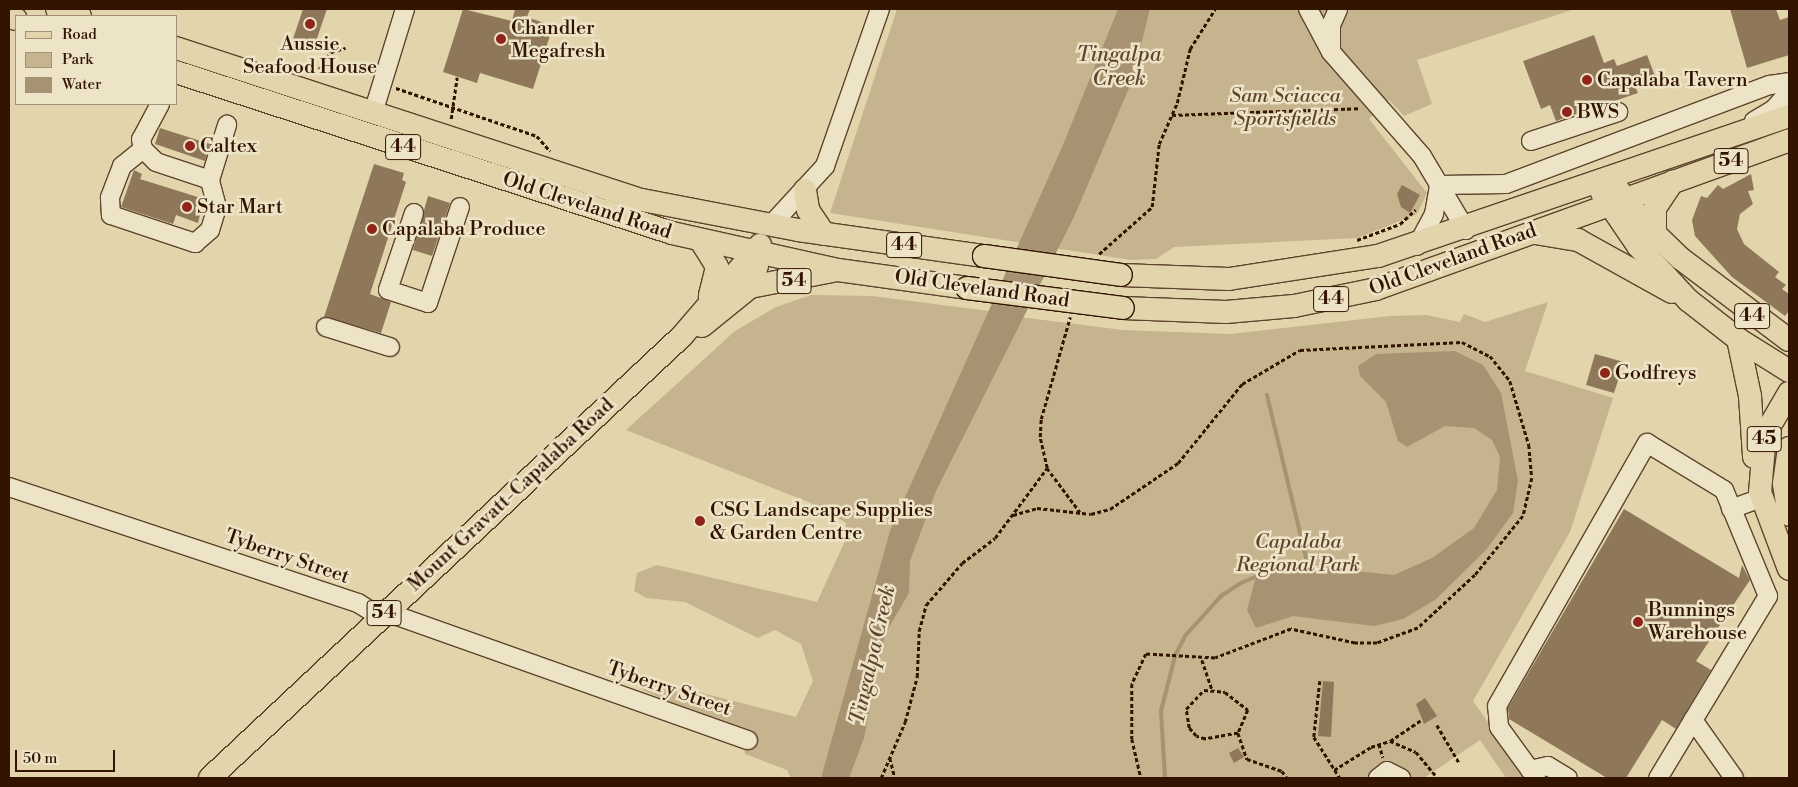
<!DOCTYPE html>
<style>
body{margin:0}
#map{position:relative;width:1798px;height:787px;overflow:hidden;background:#e3d5ab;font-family:"Libre Bodoni",serif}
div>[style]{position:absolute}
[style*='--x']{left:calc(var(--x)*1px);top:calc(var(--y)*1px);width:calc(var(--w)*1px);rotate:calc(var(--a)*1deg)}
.green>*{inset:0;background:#c5b48e}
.water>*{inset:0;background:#a79371}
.stream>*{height:4px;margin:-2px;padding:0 2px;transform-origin:2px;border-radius:2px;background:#a79371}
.building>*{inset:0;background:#8e7859}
.path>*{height:2.5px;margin-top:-1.25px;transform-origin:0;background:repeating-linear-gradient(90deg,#321401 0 4px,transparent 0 6.5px)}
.roads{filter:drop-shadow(1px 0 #5e442c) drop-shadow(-1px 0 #5e442c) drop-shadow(0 1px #5e442c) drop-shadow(0 -1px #5e442c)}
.minor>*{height:18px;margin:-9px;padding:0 9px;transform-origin:9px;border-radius:9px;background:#ede4c8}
.major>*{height:22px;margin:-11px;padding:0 11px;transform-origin:11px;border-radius:11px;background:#e3d5ab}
.bridges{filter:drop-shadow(1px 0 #321401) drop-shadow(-1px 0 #321401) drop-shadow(0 1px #321401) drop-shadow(0 -1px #321401)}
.major-bridge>*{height:22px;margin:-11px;padding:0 11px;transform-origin:11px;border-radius:11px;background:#e3d5ab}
.dots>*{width:14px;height:14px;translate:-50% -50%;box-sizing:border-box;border:2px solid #ede4c8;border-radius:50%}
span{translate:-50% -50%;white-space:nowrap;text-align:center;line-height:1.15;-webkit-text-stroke:5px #ede4c8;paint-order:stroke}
.shield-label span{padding:1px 4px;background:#ede4c8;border:1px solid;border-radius:4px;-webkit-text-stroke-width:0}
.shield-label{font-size:19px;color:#321401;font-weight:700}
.poi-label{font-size:20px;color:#321401}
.left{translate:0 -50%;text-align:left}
.park-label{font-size:20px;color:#5e442b;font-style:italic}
.street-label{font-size:20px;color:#321401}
.water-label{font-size:21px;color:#61472e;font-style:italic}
.frame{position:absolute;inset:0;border:10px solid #321401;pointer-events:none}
.legend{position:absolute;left:15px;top:15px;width:162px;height:90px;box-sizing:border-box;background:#ede4c8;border:1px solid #a29178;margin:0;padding:6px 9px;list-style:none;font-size:15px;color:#321401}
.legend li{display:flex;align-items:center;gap:10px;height:25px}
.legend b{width:25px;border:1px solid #a29178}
.scale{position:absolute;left:15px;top:750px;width:100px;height:22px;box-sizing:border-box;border:2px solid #321401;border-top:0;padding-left:6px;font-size:15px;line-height:18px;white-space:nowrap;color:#321401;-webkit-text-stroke:4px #ede4c8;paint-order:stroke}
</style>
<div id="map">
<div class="green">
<i style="clip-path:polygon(897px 9px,1575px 9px,1417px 60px,1432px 104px,1404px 116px,1389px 100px,1369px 119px,1427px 193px,1417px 214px,1358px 238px,1174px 247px,1156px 259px,1131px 260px,830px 213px)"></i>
<i style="clip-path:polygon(811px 295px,872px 296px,989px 311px,951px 397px,821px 778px,791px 778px,787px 770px,745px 754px,741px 732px,644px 691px,628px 674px,796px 717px,813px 681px,801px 644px,775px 630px,758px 638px,685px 602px,646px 598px,634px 591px,637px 573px,657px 565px,817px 602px,845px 541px,846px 523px,811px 503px,626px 430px,735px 331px,776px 307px)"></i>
<i style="clip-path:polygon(1548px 302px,1525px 371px,1613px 398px,1570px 532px,1473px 701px,1528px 778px,1506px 778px,1480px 740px,1424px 778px,834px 778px,882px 596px,1004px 315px,1123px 330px,1230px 334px,1390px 316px,1426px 315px,1460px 322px,1464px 314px,1485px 322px)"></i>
</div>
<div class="water">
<i style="clip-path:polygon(1118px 9px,1150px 9px,1139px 53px,1141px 73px,1129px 88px,1074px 217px,936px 491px,910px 561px,909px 593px,885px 634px,864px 738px,849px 778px,821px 778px,890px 531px,1063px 145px)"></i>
<i style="clip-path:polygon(1455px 351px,1483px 365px,1501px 393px,1518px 481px,1513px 513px,1486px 550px,1435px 600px,1403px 619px,1374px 626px,1293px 616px,1256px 628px,1247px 610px,1256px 576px,1308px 566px,1394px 575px,1432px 558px,1474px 528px,1497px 490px,1500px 457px,1492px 440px,1474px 428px,1445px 426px,1407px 447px,1398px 441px,1386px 402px,1360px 376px,1358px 366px,1376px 354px)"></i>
</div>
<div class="stream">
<i style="--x:1165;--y:778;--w:67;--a:-93.4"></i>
<i style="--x:1161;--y:711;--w:57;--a:-75.7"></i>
<i style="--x:1175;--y:656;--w:22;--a:-63"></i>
<i style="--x:1185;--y:636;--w:54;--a:-48"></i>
<i style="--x:1221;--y:596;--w:24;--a:-33"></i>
<i style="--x:1241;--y:583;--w:25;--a:-23"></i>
<i style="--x:1264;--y:573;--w:45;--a:-9"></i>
<i style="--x:1308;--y:566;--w:176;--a:-103.5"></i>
</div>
<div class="building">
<i style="clip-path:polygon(303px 9px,327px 9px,314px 47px,293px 39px)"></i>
<i style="clip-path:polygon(463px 9px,512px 21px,515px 9px,530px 9px,527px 17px,553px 26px,533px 89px,480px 73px,477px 83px,443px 72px)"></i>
<i style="clip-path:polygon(1730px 9px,1776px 9px,1780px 20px,1789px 17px,1789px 55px,1747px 68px)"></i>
<i style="clip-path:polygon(1594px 35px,1604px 63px,1614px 59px,1617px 66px,1647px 55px,1655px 76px,1634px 84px,1638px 93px,1556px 121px,1550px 105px,1541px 109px,1523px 61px)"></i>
<i style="clip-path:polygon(160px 128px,210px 144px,205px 161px,155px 144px)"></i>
<i style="clip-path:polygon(374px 164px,404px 173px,402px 180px,406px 182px,370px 294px,391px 302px,381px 333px,324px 317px)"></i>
<i style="clip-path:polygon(134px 170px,142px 174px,140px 179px,204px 199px,198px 223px,176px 215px,173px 224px,121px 207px)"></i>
<i style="clip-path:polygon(1751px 174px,1754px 190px,1748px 191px,1753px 204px,1740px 214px,1737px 229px,1744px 244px,1779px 272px,1775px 277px,1786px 285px,1782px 289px,1789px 294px,1789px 311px,1785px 316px,1732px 277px,1695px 236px,1692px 220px,1701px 196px,1707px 198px,1718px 185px,1723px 189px)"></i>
<i style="clip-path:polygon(1402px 185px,1420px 195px,1410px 213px,1401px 207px,1397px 194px)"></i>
<i style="clip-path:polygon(428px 196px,450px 203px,432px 256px,413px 250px)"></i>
<i style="clip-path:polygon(1595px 354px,1624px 362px,1614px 393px,1586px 385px)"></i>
<i style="clip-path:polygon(1624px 509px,1739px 578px,1742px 565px,1750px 580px,1696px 661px,1711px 670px,1676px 729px,1662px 720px,1626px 778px,1607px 778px,1509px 719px,1508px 708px)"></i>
<i style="clip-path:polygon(1323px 681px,1334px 682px,1331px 737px,1318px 736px)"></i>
<i style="clip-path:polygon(1425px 698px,1437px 716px,1424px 724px,1416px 704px)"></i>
<i style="clip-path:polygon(1238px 748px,1244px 757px,1234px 763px,1229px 753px)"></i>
</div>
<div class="path">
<i style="--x:319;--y:69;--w:21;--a:-55"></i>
<i style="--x:331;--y:52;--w:15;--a:-16"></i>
<i style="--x:396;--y:88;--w:149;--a:18.8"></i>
<i style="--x:537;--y:136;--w:20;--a:49"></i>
<i style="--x:1172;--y:115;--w:187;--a:-2.1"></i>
<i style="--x:451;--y:119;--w:42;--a:-81.9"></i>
<i style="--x:1357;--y:240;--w:46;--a:-20.4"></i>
<i style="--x:1400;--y:224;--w:21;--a:-43"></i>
<i style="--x:1099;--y:254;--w:71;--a:-41.6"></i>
<i style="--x:1152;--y:207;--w:63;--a:-83.7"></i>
<i style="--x:1159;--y:144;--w:45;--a:-66.3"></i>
<i style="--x:1177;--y:103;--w:56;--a:-76.5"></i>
<i style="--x:1190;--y:49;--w:47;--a:-58"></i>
<i style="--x:1047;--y:468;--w:55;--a:53.1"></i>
<i style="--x:1013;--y:515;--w:25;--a:-16"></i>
<i style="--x:1037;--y:508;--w:54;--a:6.3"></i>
<i style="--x:1091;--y:514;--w:20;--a:-15"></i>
<i style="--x:1110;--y:509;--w:82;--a:-34.1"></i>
<i style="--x:1178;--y:463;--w:102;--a:-51"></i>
<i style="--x:1242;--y:384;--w:67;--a:-30.4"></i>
<i style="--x:1300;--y:350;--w:162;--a:-2.8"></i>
<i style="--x:1462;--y:342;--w:31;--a:27"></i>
<i style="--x:1490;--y:356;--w:32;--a:51"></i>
<i style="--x:1510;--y:381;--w:67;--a:73.5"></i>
<i style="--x:1529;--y:445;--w:33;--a:85"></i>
<i style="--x:1532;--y:478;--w:39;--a:103"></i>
<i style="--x:1523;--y:516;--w:76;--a:129.1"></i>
<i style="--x:1475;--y:575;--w:78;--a:137.1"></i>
<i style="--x:1418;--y:628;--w:44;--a:159.9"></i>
<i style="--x:1377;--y:643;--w:22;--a:180"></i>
<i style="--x:1355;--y:643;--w:66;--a:-167.7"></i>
<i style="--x:1291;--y:629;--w:81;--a:159.1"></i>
<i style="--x:1215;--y:658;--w:69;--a:-176.7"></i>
<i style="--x:1146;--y:654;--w:33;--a:115"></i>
<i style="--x:1132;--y:684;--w:55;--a:90"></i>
<i style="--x:1132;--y:739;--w:40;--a:77"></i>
<i style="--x:1202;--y:660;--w:31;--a:71"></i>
<i style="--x:1320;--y:681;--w:56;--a:96.1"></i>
<i style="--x:1314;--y:737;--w:49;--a:57.6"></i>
<i style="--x:1437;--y:725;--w:45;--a:59.5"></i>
<i style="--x:1238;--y:733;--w:34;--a:170"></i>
<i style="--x:1205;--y:739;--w:9;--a:-162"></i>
<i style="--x:1196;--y:736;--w:11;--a:-131"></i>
<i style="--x:1189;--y:728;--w:19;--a:-99"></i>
<i style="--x:1186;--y:709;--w:26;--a:-47"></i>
<i style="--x:1204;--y:690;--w:21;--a:5"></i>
<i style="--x:1225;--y:692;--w:29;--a:38"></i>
<i style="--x:1248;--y:710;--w:25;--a:113"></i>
<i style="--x:1238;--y:733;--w:28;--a:71"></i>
<i style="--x:1247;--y:759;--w:37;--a:19"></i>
<i style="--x:1282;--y:771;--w:9;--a:54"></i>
<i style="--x:1390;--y:741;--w:37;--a:-34"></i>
<i style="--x:1379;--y:744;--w:14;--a:73"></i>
<i style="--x:890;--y:758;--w:21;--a:76"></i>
<i style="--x:1334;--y:770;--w:44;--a:-31.9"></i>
<i style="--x:1371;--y:747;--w:20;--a:-18"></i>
<i style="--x:1390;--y:741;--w:28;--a:23"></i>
<i style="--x:1416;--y:752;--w:34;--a:50"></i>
<i style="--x:881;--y:778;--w:61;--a:-66.8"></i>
<i style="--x:905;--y:722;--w:47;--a:-75.1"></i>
<i style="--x:917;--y:677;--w:46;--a:-87.5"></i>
<i style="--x:919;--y:631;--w:27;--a:-75"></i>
<i style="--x:926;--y:605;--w:55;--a:-49.4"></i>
<i style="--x:962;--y:563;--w:41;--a:-37.1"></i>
<i style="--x:995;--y:538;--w:87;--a:-53.4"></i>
<i style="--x:1047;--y:468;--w:32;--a:-103"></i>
<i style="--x:1040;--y:437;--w:18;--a:-87"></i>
<i style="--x:1041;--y:419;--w:106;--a:-74.1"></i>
</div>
<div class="roads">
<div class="minor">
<i style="--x:1308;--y:9;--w:49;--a:61.9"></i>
<i style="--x:1331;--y:52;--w:138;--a:48.8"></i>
<i style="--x:1422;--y:156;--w:86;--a:59.3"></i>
<i style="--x:1331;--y:49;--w:24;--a:-90"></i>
<i style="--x:1331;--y:25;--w:17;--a:-66"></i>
<i style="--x:160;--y:104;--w:40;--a:118"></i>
<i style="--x:141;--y:139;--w:10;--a:79"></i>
<i style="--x:143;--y:149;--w:18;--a:45"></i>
<i style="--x:156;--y:162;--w:57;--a:18.4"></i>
<i style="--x:210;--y:180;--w:58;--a:-72.8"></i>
<i style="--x:373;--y:113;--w:109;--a:-72.9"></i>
<i style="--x:1754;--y:121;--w:23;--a:-31"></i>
<i style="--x:1774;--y:109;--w:23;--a:-49"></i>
<i style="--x:1531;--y:141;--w:92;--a:-18.4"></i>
<i style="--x:143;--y:149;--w:27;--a:141"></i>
<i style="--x:122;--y:166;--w:34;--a:111"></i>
<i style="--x:110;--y:198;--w:17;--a:87"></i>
<i style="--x:111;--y:215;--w:89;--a:18.4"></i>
<i style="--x:195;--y:243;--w:20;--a:-41"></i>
<i style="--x:210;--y:230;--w:24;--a:-73"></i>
<i style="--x:217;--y:207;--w:28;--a:-105"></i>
<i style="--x:1439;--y:185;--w:67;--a:-0.9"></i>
<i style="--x:1506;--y:184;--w:282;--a:-20.6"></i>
<i style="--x:1770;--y:85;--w:19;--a:-9"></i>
<i style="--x:414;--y:213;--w:81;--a:108.7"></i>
<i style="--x:388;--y:290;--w:42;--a:18"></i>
<i style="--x:428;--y:303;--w:101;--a:-71.6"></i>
<i style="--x:771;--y:225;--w:80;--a:-47.5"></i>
<i style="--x:825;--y:166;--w:166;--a:-70.7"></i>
<i style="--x:1417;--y:246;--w:36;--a:-62"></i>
<i style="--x:1434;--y:214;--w:29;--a:-80"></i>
<i style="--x:326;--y:327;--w:67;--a:17.4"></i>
<i style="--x:9;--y:487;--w:368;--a:18.4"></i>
<i style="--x:358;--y:603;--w:19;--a:32"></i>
<i style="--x:374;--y:613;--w:12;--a:-5"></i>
<i style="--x:386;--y:612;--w:384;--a:19.5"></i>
<i style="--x:1731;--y:509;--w:33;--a:-20"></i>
<i style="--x:1693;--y:720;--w:71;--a:54.7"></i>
<i style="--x:1530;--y:770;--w:18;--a:-13"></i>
<i style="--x:1548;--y:766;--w:23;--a:31"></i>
<i style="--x:1378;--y:778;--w:11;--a:-38"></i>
<i style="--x:1387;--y:771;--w:16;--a:27"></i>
<i style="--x:1536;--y:778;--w:63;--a:-126"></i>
<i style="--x:1499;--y:727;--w:21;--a:-95"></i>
<i style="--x:1497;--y:706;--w:303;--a:-60.3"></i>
<i style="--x:1647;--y:443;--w:90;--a:31.4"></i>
<i style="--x:1724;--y:490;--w:115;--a:67.5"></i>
<i style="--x:1768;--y:596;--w:213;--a:121.1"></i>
</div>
<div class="major">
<i style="--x:57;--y:9;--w:24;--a:17"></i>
<i style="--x:9;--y:17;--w:7;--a:16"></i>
<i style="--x:176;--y:48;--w:490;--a:18.1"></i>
<i style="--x:642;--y:200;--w:159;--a:10.9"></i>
<i style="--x:798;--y:230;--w:188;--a:8"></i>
<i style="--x:176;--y:72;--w:521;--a:17.98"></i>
<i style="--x:672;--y:233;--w:170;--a:12.6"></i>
<i style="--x:838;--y:270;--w:130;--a:7.9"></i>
<i style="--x:1617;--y:188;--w:39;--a:53"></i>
<i style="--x:1640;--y:219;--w:56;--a:44.3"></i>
<i style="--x:1680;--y:258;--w:136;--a:37"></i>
<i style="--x:805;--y:190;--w:20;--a:81"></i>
<i style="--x:808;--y:210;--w:29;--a:56"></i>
<i style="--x:1602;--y:193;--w:64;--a:55.8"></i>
<i style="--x:1638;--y:246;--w:74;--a:47.2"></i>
<i style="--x:1688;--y:300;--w:63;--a:38"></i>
<i style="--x:1738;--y:339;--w:60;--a:32.1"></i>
<i style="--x:1535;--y:233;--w:44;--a:9.2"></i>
<i style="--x:1578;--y:240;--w:107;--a:29"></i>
<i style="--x:1655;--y:234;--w:26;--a:-90"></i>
<i style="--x:1655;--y:208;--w:32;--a:-56"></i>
<i style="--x:701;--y:241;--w:31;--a:58"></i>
<i style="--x:717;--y:267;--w:30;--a:104"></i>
<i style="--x:1121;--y:275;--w:108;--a:2.1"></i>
<i style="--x:1229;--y:279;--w:151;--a:-8.8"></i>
<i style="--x:1378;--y:256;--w:434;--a:-18.8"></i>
<i style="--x:750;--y:287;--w:84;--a:-11"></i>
<i style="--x:1123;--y:308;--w:103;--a:2.2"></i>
<i style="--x:1226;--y:312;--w:68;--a:-5"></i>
<i style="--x:1294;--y:306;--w:84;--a:-11.7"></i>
<i style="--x:1376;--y:289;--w:439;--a:-19.8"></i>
<i style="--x:702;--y:326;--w:62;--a:-39.1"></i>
<i style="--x:750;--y:287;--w:23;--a:-72"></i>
<i style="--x:757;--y:265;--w:11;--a:-100"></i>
<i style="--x:1738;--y:339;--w:58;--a:78.1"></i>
<i style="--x:1750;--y:396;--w:61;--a:86.2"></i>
<i style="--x:1789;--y:393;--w:48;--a:120.3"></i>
<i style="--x:1765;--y:434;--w:58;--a:94.9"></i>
<i style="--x:1760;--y:492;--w:82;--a:69.4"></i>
<i style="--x:1789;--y:448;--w:36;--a:98"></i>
<i style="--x:1784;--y:484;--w:31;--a:81"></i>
<i style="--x:210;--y:778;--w:647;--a:-43.12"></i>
<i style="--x:682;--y:336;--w:120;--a:-49.4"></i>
</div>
</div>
<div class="bridges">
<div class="major-bridge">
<i style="--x:984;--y:256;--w:138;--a:7.9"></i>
<i style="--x:967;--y:288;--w:157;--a:7.3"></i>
</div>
</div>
<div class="dots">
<i style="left:310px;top:24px;background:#8f2418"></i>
<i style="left:501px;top:39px;background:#8f2418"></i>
<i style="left:1587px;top:80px;background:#8f2418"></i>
<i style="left:1567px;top:112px;background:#8f2418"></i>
<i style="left:190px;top:146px;background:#8f2418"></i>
<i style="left:187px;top:207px;background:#8f2418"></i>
<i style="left:372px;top:229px;background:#8f2418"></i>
<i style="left:1605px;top:373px;background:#8f2418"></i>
<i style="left:700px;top:521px;background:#8f2418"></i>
<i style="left:1638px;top:622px;background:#8f2418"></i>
</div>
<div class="shield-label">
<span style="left:403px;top:147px">44</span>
<span style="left:1731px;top:161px">54</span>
<span style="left:904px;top:245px">44</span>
<span style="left:794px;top:281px">54</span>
<span style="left:1331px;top:299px">44</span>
<span style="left:1752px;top:316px">44</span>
<span style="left:1764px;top:439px">45</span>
<span style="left:384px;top:613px">54</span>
</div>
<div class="poi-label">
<span class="left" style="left:511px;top:40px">Chandler<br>Megafresh</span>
<span style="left:310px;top:56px">Aussie<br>Seafood House</span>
<span class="left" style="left:1597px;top:80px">Capalaba Tavern</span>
<span class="left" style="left:1577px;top:112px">BWS</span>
<span class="left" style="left:200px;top:146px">Caltex</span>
<span class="left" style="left:197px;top:207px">Star Mart</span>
<span class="left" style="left:382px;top:229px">Capalaba Produce</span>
<span class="left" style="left:1615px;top:373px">Godfreys</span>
<span class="left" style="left:710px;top:522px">CSG Landscape Supplies<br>&amp; Garden Centre</span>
<span class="left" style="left:1648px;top:622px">Bunnings<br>Warehouse</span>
</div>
<div class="park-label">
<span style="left:1285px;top:108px">Sam Sciacca<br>Sportsfields</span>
<span style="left:1298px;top:554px">Capalaba<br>Regional Park</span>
</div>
<div class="street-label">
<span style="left:587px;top:206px;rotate:18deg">Old Cleveland Road</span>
<span style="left:1453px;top:260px;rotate:-20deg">Old Cleveland Road</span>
<span style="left:982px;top:289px;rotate:8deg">Old Cleveland Road</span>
<span style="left:511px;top:495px;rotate:-43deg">Mount Gravatt-Capalaba Road</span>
<span style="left:287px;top:557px;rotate:19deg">Tyberry Street</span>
<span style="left:669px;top:689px;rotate:19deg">Tyberry Street</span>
</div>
<div class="water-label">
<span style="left:1119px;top:67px">Tingalpa<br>Creek</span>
<span style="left:873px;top:655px;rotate:-77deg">Tingalpa Creek</span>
</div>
<div class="frame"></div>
<ul class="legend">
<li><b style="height:6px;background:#e3d5ab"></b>Road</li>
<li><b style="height:14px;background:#c5b48e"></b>Park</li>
<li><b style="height:14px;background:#a79371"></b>Water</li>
</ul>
<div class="scale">50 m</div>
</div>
